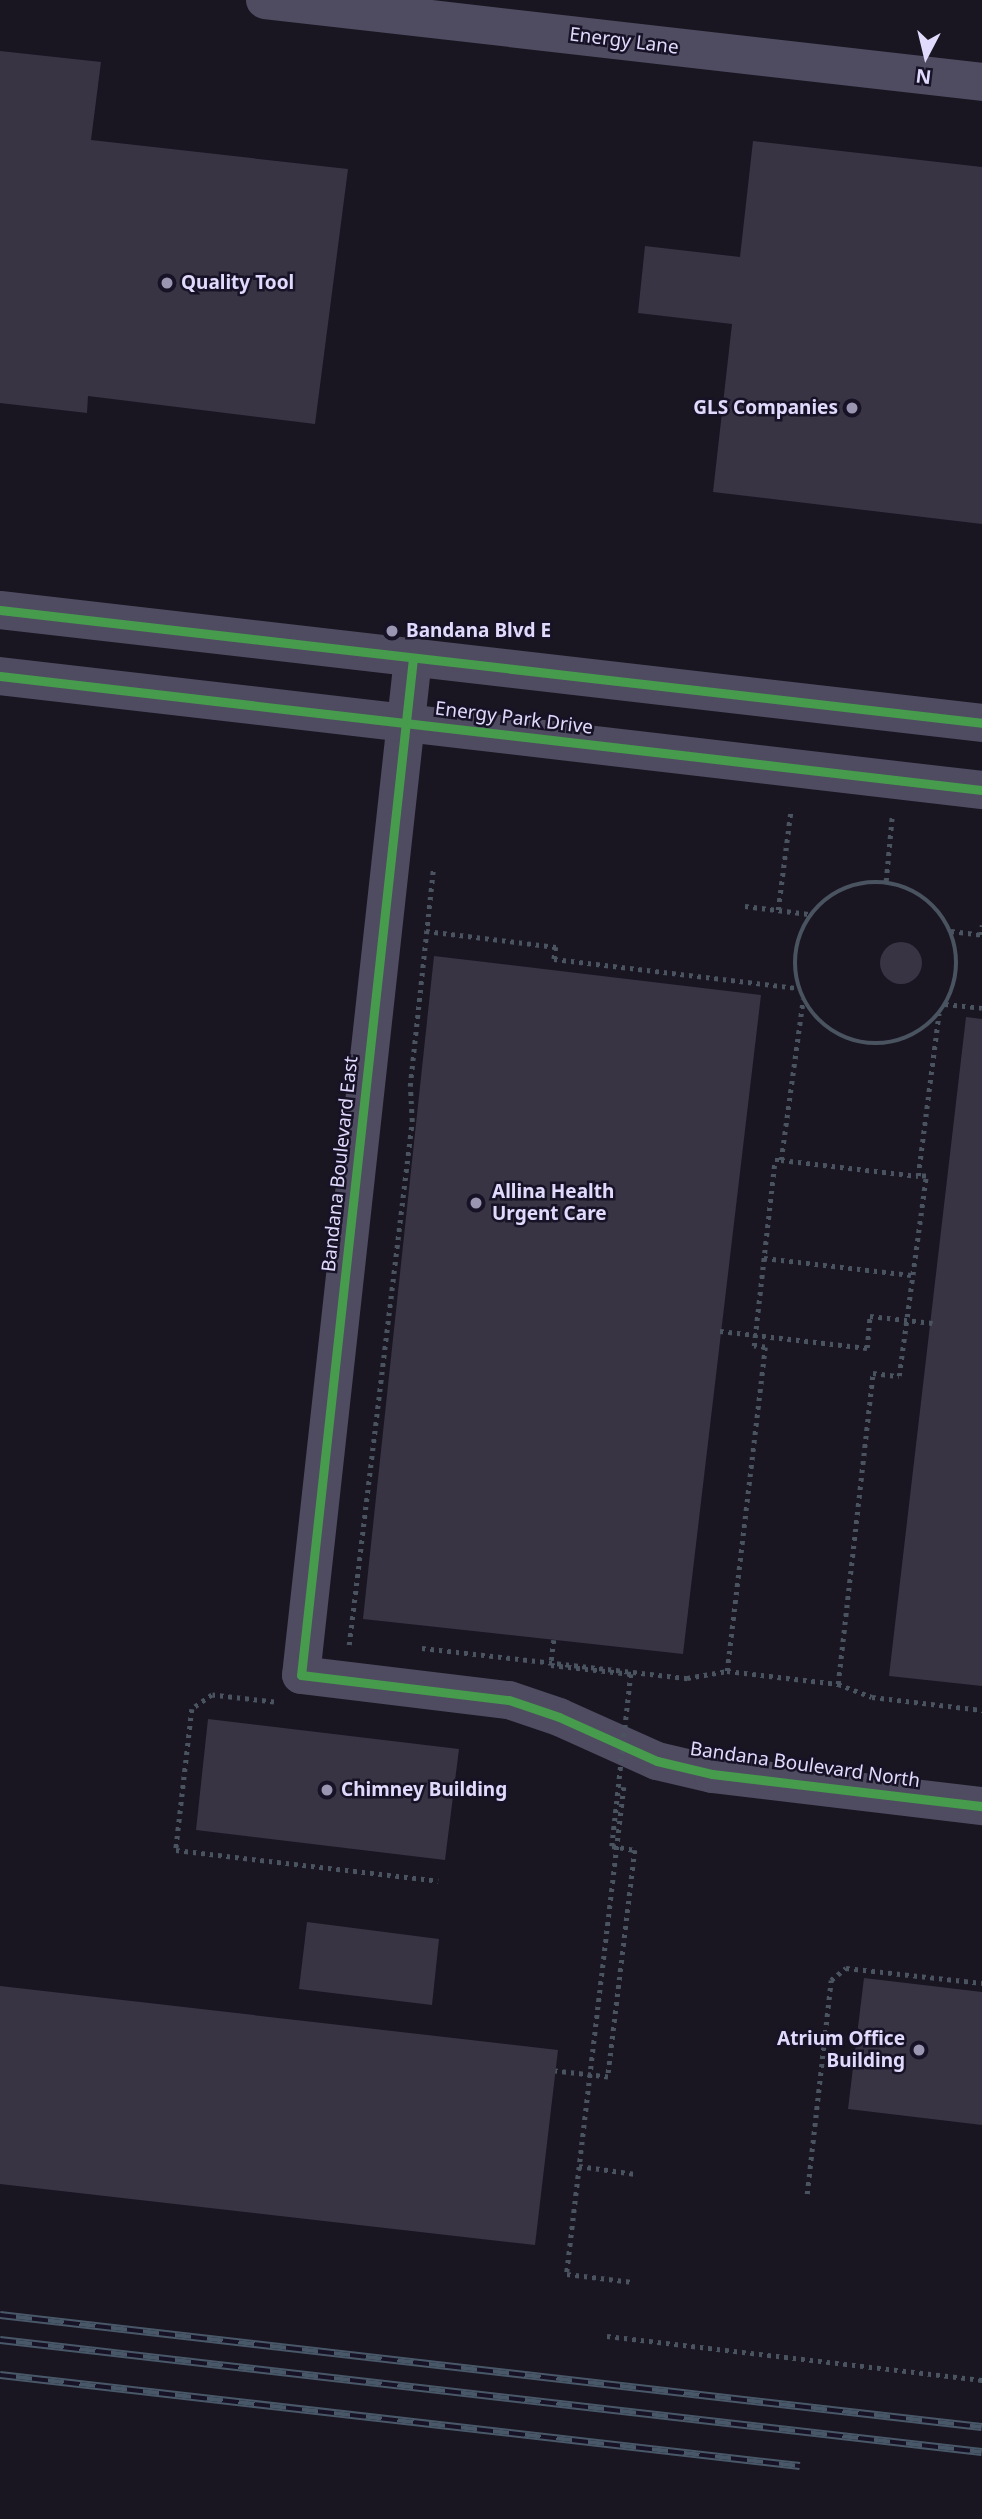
<!DOCTYPE html>
<style>
body{margin:0}
#map{position:relative;width:982px;height:2519px;overflow:hidden;background:#191622;font-family:"Noto Sans",sans-serif}
div>[style]{position:absolute}
[style*='--x']{left:calc(var(--x)*1px);top:calc(var(--y)*1px);width:calc(var(--w)*1px);rotate:calc(var(--a)*1deg)}
.building>*{inset:0;background:#383444}
.round{border-radius:50%}
.path>*{height:4.5px;margin-top:-2.25px;transform-origin:0;background:repeating-linear-gradient(90deg,#4a5360 0 3.5px,transparent 0 8.5px)}
.path>.ring{margin:-2.25px;padding:0;box-sizing:content-box;background:none;border:4.5px solid #4a5360;border-radius:50%}
.minor>*{height:38px;margin:-19px;padding:0 19px;transform-origin:19px;border-radius:19px;background:#4f4c61}
.tertiary>*{height:38px;margin:-19px;padding:0 19px;transform-origin:19px;border-radius:19px;background:#4f4c61}
.rail>*{height:8px;margin-top:-4px;transform-origin:0;background:repeating-linear-gradient(90deg,#171226 0 16px,#495869 0 32px);box-sizing:border-box;border-block:2px solid #495869}
.path-bridge>*{height:4.5px;margin-top:-2.25px;transform-origin:0;background:repeating-linear-gradient(90deg,#4a5360 0 3.5px,transparent 0 8.5px)}
.cycleway>*{height:9px;margin:-4.5px;padding:0 4.5px;transform-origin:4.5px;border-radius:4.5px;background:#469c4c}
.dots>*{width:19px;height:19px;translate:-50% -50%;box-sizing:border-box;border:4px solid #171226;border-radius:50%}
span{translate:-50% -50%;white-space:nowrap;text-align:center;line-height:1.15;-webkit-text-stroke:5px #171226;paint-order:stroke}
.street-label{font-size:19px;color:#e0dafc}
.poi-label{font-size:19px;color:#e0dafc;font-weight:700}
.left{translate:0 -50%;text-align:left}
.right{translate:-100% -50%;text-align:right}
.north{position:absolute;left:891px;top:21px;width:70px;height:70px;-webkit-text-stroke:5px #171226;paint-order:stroke;rotate:187deg;font-size:19px;font-weight:700;line-height:28px;text-align:center;color:#e0dafc}
.north::after{content:'';display:block;margin:auto;width:24px;height:32px;background:#e0dafc;clip-path:polygon(50% 0,100% 100%,50% 72%,0 100%)}
</style>
<div id="map">
<div class="building">
<i style="clip-path:polygon(0 51px,101px 62px,91px 140px,348px 169px,315px 424px,88px 396px,87px 413px,0 403px)"></i>
<i style="clip-path:polygon(753px 141px,982px 167px,982px 524px,713px 492px,732px 324px,638px 313px,645px 246px,740px 257px)"></i>
<i class="round" style="left:880px;top:942px;width:42px;height:42px"></i>
<i style="clip-path:polygon(434px 956px,761px 995px,683px 1654px,363px 1619px)"></i>
<i style="clip-path:polygon(966px 1017px,982px 1019px,982px 1686px,889px 1676px)"></i>
<i style="clip-path:polygon(208px 1719px,459px 1749px,445px 1860px,196px 1830px)"></i>
<i style="clip-path:polygon(307px 1922px,439px 1939px,432px 2005px,299px 1989px)"></i>
<i style="clip-path:polygon(864px 1978px,982px 1992px,982px 2125px,848px 2109px)"></i>
<i style="clip-path:polygon(0 1986px,558px 2050px,535px 2245px,0 2184px)"></i>
</div>
<div class="path">
<i style="--x:886;--y:881;--w:65;--a:-84.7"></i>
<i class="ring" style="left:795px;top:882px;width:157.5px;height:157.5px"></i>
<i style="--x:745;--y:906;--w:64;--a:7.1"></i>
<i style="--x:778;--y:910;--w:102;--a:-82.7"></i>
<i style="--x:426;--y:931;--w:131;--a:7"></i>
<i style="--x:556;--y:947;--w:12;--a:99"></i>
<i style="--x:554;--y:959;--w:246;--a:6.8"></i>
<i style="--x:951;--y:931;--w:31;--a:7"></i>
<i style="--x:981;--y:935;--w:10;--a:-84"></i>
<i style="--x:945;--y:1004;--w:37;--a:6"></i>
<i style="--x:781;--y:1160;--w:138;--a:6.7"></i>
<i style="--x:764;--y:1258;--w:148;--a:6.6"></i>
<i style="--x:349;--y:1645;--w:528;--a:-83.14"></i>
<i style="--x:412;--y:1121;--w:35;--a:-93"></i>
<i style="--x:410;--y:1086;--w:217;--a:-83.9"></i>
<i style="--x:422;--y:1648;--w:267;--a:6.5"></i>
<i style="--x:687;--y:1678;--w:41;--a:-9.9"></i>
<i style="--x:727;--y:1671;--w:112;--a:6.7"></i>
<i style="--x:838;--y:1684;--w:36;--a:21"></i>
<i style="--x:872;--y:1697;--w:111;--a:6.7"></i>
<i style="--x:727;--y:1671;--w:326;--a:-83.3"></i>
<i style="--x:765;--y:1347;--w:11;--a:-175"></i>
<i style="--x:754;--y:1346;--w:187;--a:-83.6"></i>
<i style="--x:775;--y:1160;--w:6;--a:0"></i>
<i style="--x:781;--y:1160;--w:162;--a:-82.2"></i>
<i style="--x:838;--y:1684;--w:313;--a:-83.6"></i>
<i style="--x:873;--y:1373;--w:26;--a:7"></i>
<i style="--x:899;--y:1376;--w:202;--a:-82.3"></i>
<i style="--x:926;--y:1176;--w:8;--a:180"></i>
<i style="--x:918;--y:1176;--w:164;--a:-82.7"></i>
<i style="--x:274;--y:1702;--w:62;--a:-173.6"></i>
<i style="--x:212;--y:1695;--w:24;--a:145"></i>
<i style="--x:192;--y:1709;--w:142;--a:96.5"></i>
<i style="--x:176;--y:1850;--w:264;--a:6.7"></i>
<i style="--x:624;--y:1787;--w:490;--a:96.7"></i>
<i style="--x:567;--y:2274;--w:66;--a:6.9"></i>
<i style="--x:579;--y:2166;--w:57;--a:8.1"></i>
<i style="--x:807;--y:2194;--w:215;--a:-83.6"></i>
<i style="--x:831;--y:1980;--w:19;--a:-39"></i>
<i style="--x:846;--y:1968;--w:137;--a:6.3"></i>
<i style="--x:607;--y:2336;--w:378;--a:6.7"></i>
</div>
<div class="minor">
<i style="--x:265;--y:0;--w:722;--a:6.52"></i>
<i style="--x:413;--y:658;--w:1023;--a:96.28"></i>
<i style="--x:301;--y:1675;--w:209;--a:6.9"></i>
<i style="--x:509;--y:1700;--w:53;--a:18.8"></i>
<i style="--x:559;--y:1717;--w:107;--a:24.2"></i>
<i style="--x:657;--y:1761;--w:57;--a:13.3"></i>
<i style="--x:712;--y:1774;--w:272;--a:6.8"></i>
</div>
<div class="tertiary">
<i style="--x:0;--y:610;--w:988;--a:6.56"></i>
<i style="--x:0;--y:676;--w:989;--a:6.62"></i>
</div>
<div class="rail">
<i style="--x:0;--y:2315;--w:988;--a:6.51"></i>
<i style="--x:0;--y:2340;--w:988;--a:6.51"></i>
<i style="--x:0;--y:2375;--w:805;--a:6.49"></i>
</div>
<div class="path-bridge">
<i style="--x:720;--y:1331;--w:148;--a:6.6"></i>
<i style="--x:867;--y:1348;--w:32;--a:-85"></i>
<i style="--x:870;--y:1316;--w:63;--a:6.3"></i>
<i style="--x:554;--y:1640;--w:25;--a:97"></i>
<i style="--x:551;--y:1665;--w:81;--a:6.4"></i>
<i style="--x:631;--y:1674;--w:173;--a:96.3"></i>
<i style="--x:612;--y:1846;--w:23;--a:10"></i>
<i style="--x:635;--y:1850;--w:229;--a:96.8"></i>
<i style="--x:608;--y:2077;--w:53;--a:-173.5"></i>
</div>
<div class="cycleway">
<i style="--x:0;--y:610;--w:988;--a:6.56"></i>
<i style="--x:413;--y:658;--w:1023;--a:96.28"></i>
<i style="--x:301;--y:1675;--w:209;--a:6.9"></i>
<i style="--x:509;--y:1700;--w:53;--a:18.8"></i>
<i style="--x:559;--y:1717;--w:107;--a:24.2"></i>
<i style="--x:657;--y:1761;--w:57;--a:13.3"></i>
<i style="--x:712;--y:1774;--w:272;--a:6.8"></i>
<i style="--x:0;--y:676;--w:989;--a:6.62"></i>
</div>
<div class="dots">
<i style="left:167px;top:283px;background:#9a95b0"></i>
<i style="left:852px;top:408px;background:#9a95b0"></i>
<i style="left:392px;top:631px;background:#9a95b0"></i>
<i style="left:476px;top:1203px;background:#9a95b0"></i>
<i style="left:327px;top:1790px;background:#9a95b0"></i>
<i style="left:919px;top:2050px;background:#9a95b0"></i>
</div>
<div class="street-label">
<span style="left:624px;top:41px;rotate:7deg">Energy Lane</span>
<span style="left:514px;top:718px;rotate:7deg">Energy Park Drive</span>
<span style="left:340px;top:1164px;rotate:-84deg">Bandana Boulevard East</span>
<span style="left:805px;top:1765px;rotate:8deg">Bandana Boulevard North</span>
</div>
<div class="poi-label">
<span class="left" style="left:181px;top:283px">Quality Tool</span>
<span class="right" style="left:838px;top:408px">GLS Companies</span>
<span class="left" style="left:406px;top:631px">Bandana Blvd E</span>
<span class="left" style="left:492px;top:1203px">Allina Health<br>Urgent Care</span>
<span class="left" style="left:341px;top:1790px">Chimney Building</span>
<span class="right" style="left:905px;top:2050px">Atrium Office<br>Building</span>
</div>
<div class="north">N</div>
</div>
